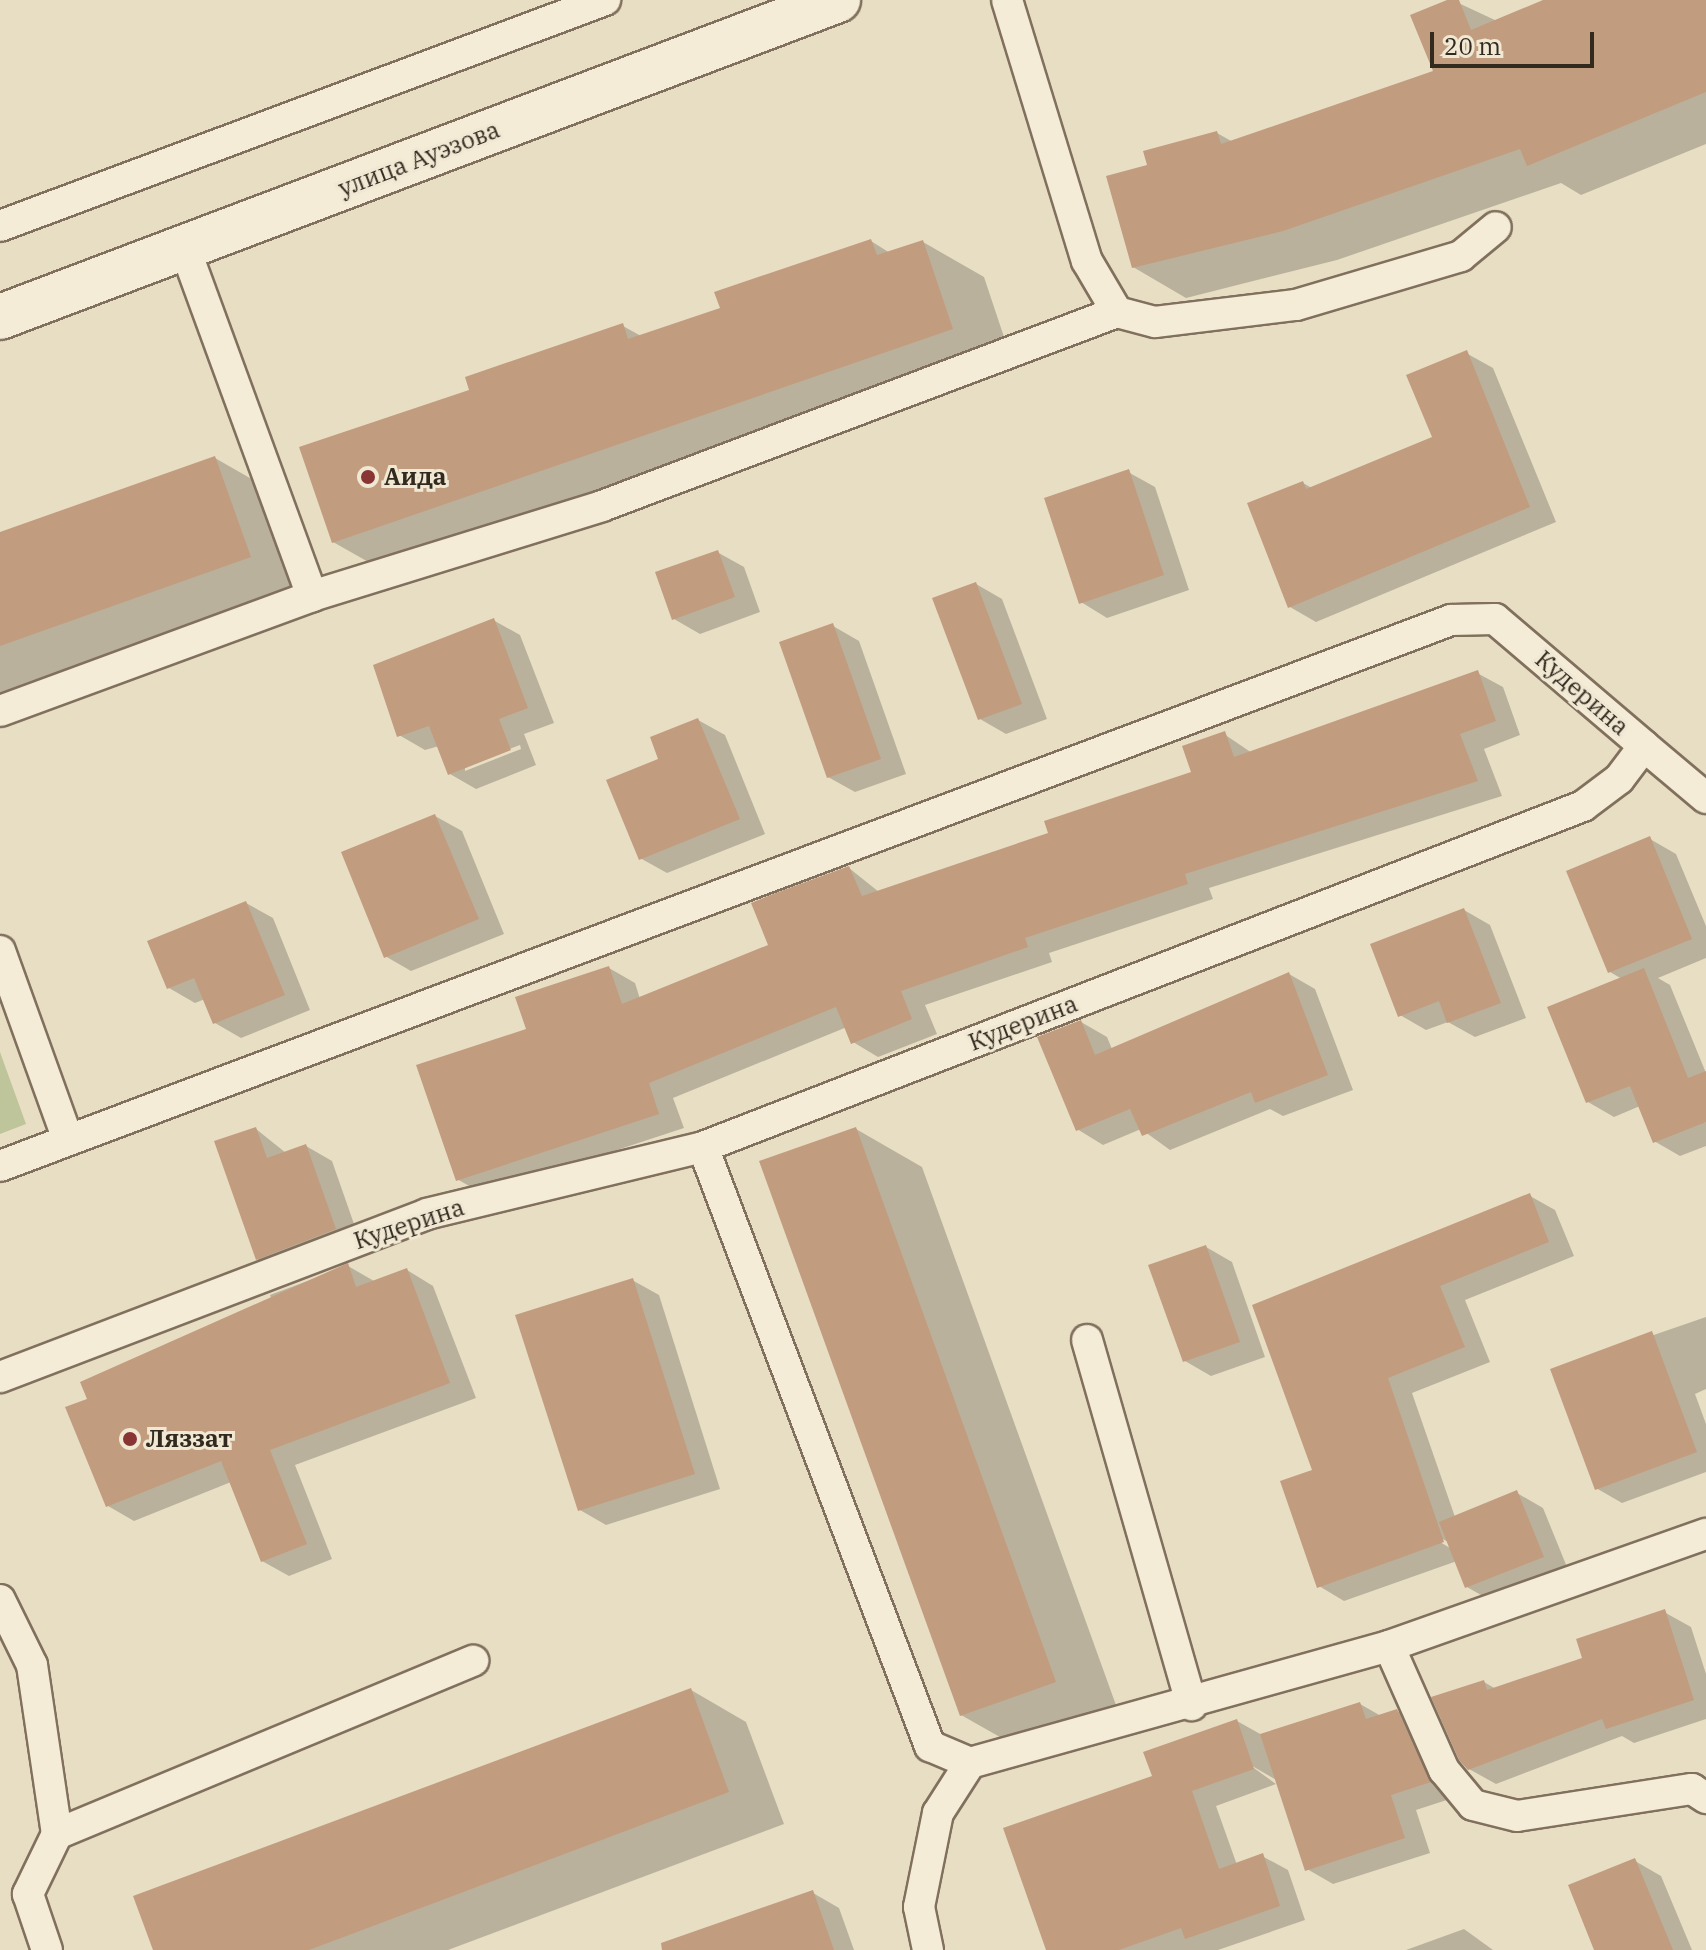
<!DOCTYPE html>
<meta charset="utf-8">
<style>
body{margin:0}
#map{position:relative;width:1706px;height:1950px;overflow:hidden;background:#e8dec4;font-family:"IBM Plex Serif",serif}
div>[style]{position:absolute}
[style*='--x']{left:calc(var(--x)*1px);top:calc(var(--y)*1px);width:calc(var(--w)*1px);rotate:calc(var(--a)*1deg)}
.green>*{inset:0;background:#bfc59a}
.shadow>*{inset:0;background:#0003}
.building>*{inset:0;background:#c29c7f}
.roads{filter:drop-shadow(2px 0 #80705d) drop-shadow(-2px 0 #80705d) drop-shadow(0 2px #80705d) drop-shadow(0 -2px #80705d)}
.service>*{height:30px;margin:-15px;padding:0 15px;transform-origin:15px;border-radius:15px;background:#f4ecd6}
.minor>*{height:44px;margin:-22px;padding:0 22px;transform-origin:22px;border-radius:22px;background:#f4ecd6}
.dots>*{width:22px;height:22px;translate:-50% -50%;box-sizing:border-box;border:4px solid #f0e8d3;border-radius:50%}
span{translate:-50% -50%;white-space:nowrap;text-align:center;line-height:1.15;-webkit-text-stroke:6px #f0e8d3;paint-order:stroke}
.street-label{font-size:24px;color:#32291f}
.poi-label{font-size:24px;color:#32291f;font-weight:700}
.left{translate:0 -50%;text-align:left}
.scale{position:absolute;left:1430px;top:32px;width:164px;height:36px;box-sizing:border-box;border:4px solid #32291f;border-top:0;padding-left:10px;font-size:24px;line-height:28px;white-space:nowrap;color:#32291f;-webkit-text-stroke:6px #f0e8d3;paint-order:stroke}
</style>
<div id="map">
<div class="green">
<i style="clip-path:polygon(0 1052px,26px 1124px,0 1134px)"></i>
</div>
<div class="shadow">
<i style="clip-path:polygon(1452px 0,1497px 21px,1548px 0,1706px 0,1706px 144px,1581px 195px,1561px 183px,1337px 260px,1186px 298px,1133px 267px,1150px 166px,1217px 133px,1233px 142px,1435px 72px)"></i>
<i style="clip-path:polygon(871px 241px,890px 253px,923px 242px,984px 277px,1013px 364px,395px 577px,333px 542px,472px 391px,623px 326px,641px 336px,722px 309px)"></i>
<i style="clip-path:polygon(1466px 353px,1493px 368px,1556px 522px,1316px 622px,1290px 607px,1303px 483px,1312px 488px,1435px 439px)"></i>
<i style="clip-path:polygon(215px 458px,281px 496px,316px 595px,0 707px,0 534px)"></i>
<i style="clip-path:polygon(1128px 472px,1155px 487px,1189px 590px,1107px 618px,1081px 602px)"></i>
<i style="clip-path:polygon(717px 552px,744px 567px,760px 612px,700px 634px,674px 619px)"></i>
<i style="clip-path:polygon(976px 584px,1002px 599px,1047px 719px,1006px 734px,980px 719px)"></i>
<i style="clip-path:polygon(evenodd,493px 620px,520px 635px,554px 723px,524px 734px,536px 765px,476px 789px,450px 774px,439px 746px,425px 750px,399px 735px,493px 620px,520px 745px,521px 749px,465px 771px,465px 766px,520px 745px)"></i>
<i style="clip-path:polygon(833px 626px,859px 641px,906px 774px,855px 792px,828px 777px)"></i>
<i style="clip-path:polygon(1477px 673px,1503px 687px,1520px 735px,1484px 749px,1502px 796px,1209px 888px,1213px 899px,1049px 953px,1052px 962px,925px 1005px,937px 1034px,878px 1057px,853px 1042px,847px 1027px,673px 1098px,684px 1128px,483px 1194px,457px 1179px,528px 1030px,609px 968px,635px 983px,640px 999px,770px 946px,849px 868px,879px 892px,1050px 834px,1194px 773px,1224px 734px,1252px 753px)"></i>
<i style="clip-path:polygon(698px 720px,725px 735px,765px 834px,667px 873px,640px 858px,661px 760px)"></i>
<i style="clip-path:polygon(435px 816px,462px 831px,504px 934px,411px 971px,385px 956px)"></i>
<i style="clip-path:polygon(1650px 839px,1676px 854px,1706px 926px,1706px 958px,1658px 978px,1670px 985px,1706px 1073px,1706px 1146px,1680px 1156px,1654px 1141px,1640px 1106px,1614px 1117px,1588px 1102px,1622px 979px,1610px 972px)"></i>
<i style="clip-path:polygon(246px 903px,273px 918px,310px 1010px,241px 1038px,215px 1023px,205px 999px,195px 1003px,169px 988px)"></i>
<i style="clip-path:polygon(1464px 910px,1490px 925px,1526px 1018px,1475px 1037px,1448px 1022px,1426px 1030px,1400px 1015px)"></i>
<i style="clip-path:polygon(1289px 974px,1315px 989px,1353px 1090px,1283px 1116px,1270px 1109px,1170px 1150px,1141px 1129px,1103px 1145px,1077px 1129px,1081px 1022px,1107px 1037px,1112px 1049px)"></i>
<i style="clip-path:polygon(256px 1129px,286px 1153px,306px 1146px,332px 1161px,361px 1244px,284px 1274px,257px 1259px)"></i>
<i style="clip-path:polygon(856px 1129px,922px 1167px,1121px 1719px,1028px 1753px,961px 1715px)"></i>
<i style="clip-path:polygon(evenodd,1530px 1196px,1555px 1210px,1574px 1256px,1465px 1300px,1490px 1362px,1412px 1393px,1455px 1517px,1517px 1493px,1543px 1508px,1569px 1572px,1493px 1602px,1467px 1587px,1457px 1561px,1344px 1601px,1319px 1586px,1315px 1471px,1255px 1306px,1530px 1196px,1437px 1536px,1450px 1543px,1450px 1548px,1435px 1539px,1437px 1536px)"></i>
<i style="clip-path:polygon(1206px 1247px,1232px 1262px,1265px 1357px,1211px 1376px,1185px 1361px)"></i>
<i style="clip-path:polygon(348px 1266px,374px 1281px,407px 1270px,433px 1286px,476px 1398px,295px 1465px,332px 1559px,289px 1576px,262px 1561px,231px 1482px,134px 1521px,108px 1506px,89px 1400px,272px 1301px,270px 1295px)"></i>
<i style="clip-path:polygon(632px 1280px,659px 1295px,720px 1489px,606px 1525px,580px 1510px)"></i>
<i style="clip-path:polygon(1706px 1317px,1706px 1389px,1695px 1394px,1706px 1424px,1706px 1472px,1622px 1503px,1596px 1488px,1552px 1370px)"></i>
<i style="clip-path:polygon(1664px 1612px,1691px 1627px,1706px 1674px,1706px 1719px,1634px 1743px,1622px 1736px,1496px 1784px,1469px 1769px,1484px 1682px,1496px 1689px,1585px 1659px)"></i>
<i style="clip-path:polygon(691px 1690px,746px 1722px,784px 1824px,448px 1950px,155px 1950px)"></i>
<i style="clip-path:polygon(1360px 1704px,1381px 1716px,1397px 1711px,1423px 1726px,1456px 1797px,1416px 1810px,1430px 1853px,1333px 1884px,1307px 1869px,1278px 1781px,1247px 1763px,1276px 1784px,1216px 1806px,1237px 1865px,1262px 1856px,1288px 1870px,1305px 1920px,1218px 1950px,1048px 1950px,1154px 1777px,1237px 1721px,1262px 1735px)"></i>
<i style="clip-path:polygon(1635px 1861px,1661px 1876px,1692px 1950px,1597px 1950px)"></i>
<i style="clip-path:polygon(813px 1893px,839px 1908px,854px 1950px,746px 1950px)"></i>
<i style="clip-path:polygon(1464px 1929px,1493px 1950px,1406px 1950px)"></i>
</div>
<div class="building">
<i style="clip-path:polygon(1447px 0,1459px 0,1471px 30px,1543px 0,1706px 0,1706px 92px,1527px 166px,1520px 149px,1283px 231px,1132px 268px,1106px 176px,1147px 165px,1143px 151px,1217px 131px,1221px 144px,1433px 71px,1410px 15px)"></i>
<i style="clip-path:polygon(871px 239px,877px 255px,923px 240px,953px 329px,332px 543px,299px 447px,469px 390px,465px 377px,623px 323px,628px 339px,720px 308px,714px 292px)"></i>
<i style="clip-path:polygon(1467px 350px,1530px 507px,1288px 608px,1247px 503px,1303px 481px,1306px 489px,1432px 437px,1406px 375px)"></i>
<i style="clip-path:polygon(215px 456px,251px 557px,0 646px,0 532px)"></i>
<i style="clip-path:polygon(1129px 469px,1164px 575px,1079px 604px,1044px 498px)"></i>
<i style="clip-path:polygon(718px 550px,735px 597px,672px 620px,655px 572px)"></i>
<i style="clip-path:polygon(976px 582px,1022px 704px,978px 720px,932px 598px)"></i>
<i style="clip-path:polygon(494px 618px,528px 708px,499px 719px,511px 750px,448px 775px,429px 726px,397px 737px,373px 665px)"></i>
<i style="clip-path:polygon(833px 623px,881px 759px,827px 778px,779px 642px)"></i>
<i style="clip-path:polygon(1478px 670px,1496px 721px,1460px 734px,1478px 781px,1185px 874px,1188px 884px,1025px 938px,1028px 947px,901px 991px,912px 1019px,851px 1044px,836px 1007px,649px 1083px,659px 1114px,456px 1181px,416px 1065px,526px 1029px,515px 997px,609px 966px,622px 1004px,768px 945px,751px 903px,773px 894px,849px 866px,862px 896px,1048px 833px,1044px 821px,1191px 772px,1182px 746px,1225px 731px,1234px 757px)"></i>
<i style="clip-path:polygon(698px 718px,740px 819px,639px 860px,606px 780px,658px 759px,650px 737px)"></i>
<i style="clip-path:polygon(435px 814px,479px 919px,384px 958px,341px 852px)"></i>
<i style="clip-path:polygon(1650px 836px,1692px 939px,1608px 973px,1566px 871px)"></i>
<i style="clip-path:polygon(246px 901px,285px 995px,213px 1024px,194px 978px,167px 989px,147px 941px)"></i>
<i style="clip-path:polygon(1464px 908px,1501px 1003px,1447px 1023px,1439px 1001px,1398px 1017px,1370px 944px)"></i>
<i style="clip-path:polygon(1644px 968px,1688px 1078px,1706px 1071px,1706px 1122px,1653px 1143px,1630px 1086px,1586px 1103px,1547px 1007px)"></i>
<i style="clip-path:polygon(1289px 972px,1328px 1075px,1255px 1103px,1251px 1092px,1142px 1136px,1130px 1109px,1076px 1131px,1037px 1037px,1081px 1020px,1095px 1055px)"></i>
<i style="clip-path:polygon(256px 1127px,267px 1158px,306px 1144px,336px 1229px,256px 1260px,214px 1141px)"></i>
<i style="clip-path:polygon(856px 1127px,1056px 1682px,960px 1716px,759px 1161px)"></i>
<i style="clip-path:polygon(1530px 1193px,1549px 1242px,1440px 1286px,1465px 1347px,1388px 1378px,1444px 1542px,1317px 1588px,1280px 1481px,1312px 1470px,1252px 1305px)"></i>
<i style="clip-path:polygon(1206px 1245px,1240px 1342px,1183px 1362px,1148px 1265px)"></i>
<i style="clip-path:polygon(348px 1263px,356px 1287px,407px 1268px,450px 1383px,270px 1450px,307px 1544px,261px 1562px,221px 1461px,106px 1507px,65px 1407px,87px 1399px,80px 1382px)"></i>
<i style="clip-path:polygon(633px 1278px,695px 1474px,578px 1511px,515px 1315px)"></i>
<i style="clip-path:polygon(1652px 1331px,1697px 1452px,1595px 1490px,1550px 1369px)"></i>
<i style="clip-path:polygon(1517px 1490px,1544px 1557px,1465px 1588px,1439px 1522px)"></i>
<i style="clip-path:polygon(1665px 1609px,1694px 1700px,1606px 1729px,1602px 1719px,1468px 1770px,1459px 1760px,1431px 1697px,1484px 1680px,1487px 1690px,1582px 1658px,1576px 1639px)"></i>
<i style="clip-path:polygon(691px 1688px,729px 1792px,309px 1950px,153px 1950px,133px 1896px)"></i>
<i style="clip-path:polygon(1360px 1702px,1366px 1719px,1397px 1709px,1431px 1782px,1391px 1795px,1405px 1838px,1305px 1871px,1260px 1734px)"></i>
<i style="clip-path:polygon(1237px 1719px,1254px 1769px,1192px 1791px,1219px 1869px,1263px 1853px,1280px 1906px,1185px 1939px,1181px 1928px,1119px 1950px,1046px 1950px,1003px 1828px,1152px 1776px,1143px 1752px)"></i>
<i style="clip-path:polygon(1635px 1858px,1673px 1950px,1594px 1950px,1568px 1885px)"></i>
<i style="clip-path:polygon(813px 1890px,834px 1950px,662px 1950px,661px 1943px)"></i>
</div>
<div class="roads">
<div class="service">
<i style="--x:1007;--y:0;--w:273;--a:73"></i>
<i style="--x:1087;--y:261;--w:59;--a:59.5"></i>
<i style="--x:1117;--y:312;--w:39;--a:15"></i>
<i style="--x:1155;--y:322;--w:142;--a:-6.9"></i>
<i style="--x:1296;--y:305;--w:172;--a:-16.5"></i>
<i style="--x:1461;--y:256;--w:45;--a:-39.6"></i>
<i style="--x:0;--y:226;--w:646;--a:-20.48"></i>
<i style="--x:184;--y:246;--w:373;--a:69.9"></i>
<i style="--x:0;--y:711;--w:333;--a:-20.2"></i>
<i style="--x:312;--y:596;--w:304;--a:-17.2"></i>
<i style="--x:602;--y:506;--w:550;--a:-20.64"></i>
<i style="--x:1644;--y:746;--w:81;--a:40"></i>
<i style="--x:0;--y:951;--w:198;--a:70.2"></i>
<i style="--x:703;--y:1147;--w:641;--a:69.25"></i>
<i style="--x:930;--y:1746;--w:43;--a:23"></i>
<i style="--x:0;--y:1166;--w:1550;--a:-20.62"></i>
<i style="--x:1451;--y:620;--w:44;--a:-1.3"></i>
<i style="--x:1495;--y:619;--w:196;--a:40.4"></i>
<i style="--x:1644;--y:746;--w:41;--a:127.1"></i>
<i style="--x:1619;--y:779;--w:45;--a:143.1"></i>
<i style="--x:1583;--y:806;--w:944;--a:158.82"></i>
<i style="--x:703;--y:1147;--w:284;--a:166.4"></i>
<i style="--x:427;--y:1214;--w:457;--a:159.1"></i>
<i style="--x:1087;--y:1340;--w:380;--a:74"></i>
<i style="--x:0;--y:1600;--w:72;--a:63.8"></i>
<i style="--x:32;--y:1665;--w:171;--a:81.6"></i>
<i style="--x:57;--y:1834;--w:67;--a:115.8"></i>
<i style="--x:28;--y:1894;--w:59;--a:71.3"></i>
<i style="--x:1389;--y:1646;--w:136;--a:66.1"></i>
<i style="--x:1444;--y:1770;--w:45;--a:50.4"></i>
<i style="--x:1473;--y:1805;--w:45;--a:14"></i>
<i style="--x:1517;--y:1816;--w:177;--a:-8.8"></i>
<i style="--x:1692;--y:1789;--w:17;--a:33"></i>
<i style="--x:57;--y:1834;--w:451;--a:-22.6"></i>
<i style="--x:928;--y:1950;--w:44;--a:-101.8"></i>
<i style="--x:919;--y:1907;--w:96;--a:-78.6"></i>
<i style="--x:938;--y:1813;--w:59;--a:-57.4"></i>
<i style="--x:970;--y:1763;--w:435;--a:-15.6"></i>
<i style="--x:1389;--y:1646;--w:336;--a:-19.5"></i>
</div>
<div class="minor">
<i style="--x:0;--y:317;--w:896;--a:-20.72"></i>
</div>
</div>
<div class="dots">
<i style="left:368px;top:477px;background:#883534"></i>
<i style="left:130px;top:1439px;background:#883534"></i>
</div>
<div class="street-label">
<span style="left:419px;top:159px;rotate:-21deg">улица Ауэзова</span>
<span style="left:1582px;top:693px;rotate:41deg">Кудерина</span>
<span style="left:1023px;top:1023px;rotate:-21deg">Кудерина</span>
<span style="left:409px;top:1224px;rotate:-18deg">Кудерина</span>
</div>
<div class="poi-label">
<span class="left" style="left:384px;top:477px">Аида</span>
<span class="left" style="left:146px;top:1439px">Ляззат</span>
</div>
<div class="scale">20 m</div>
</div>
